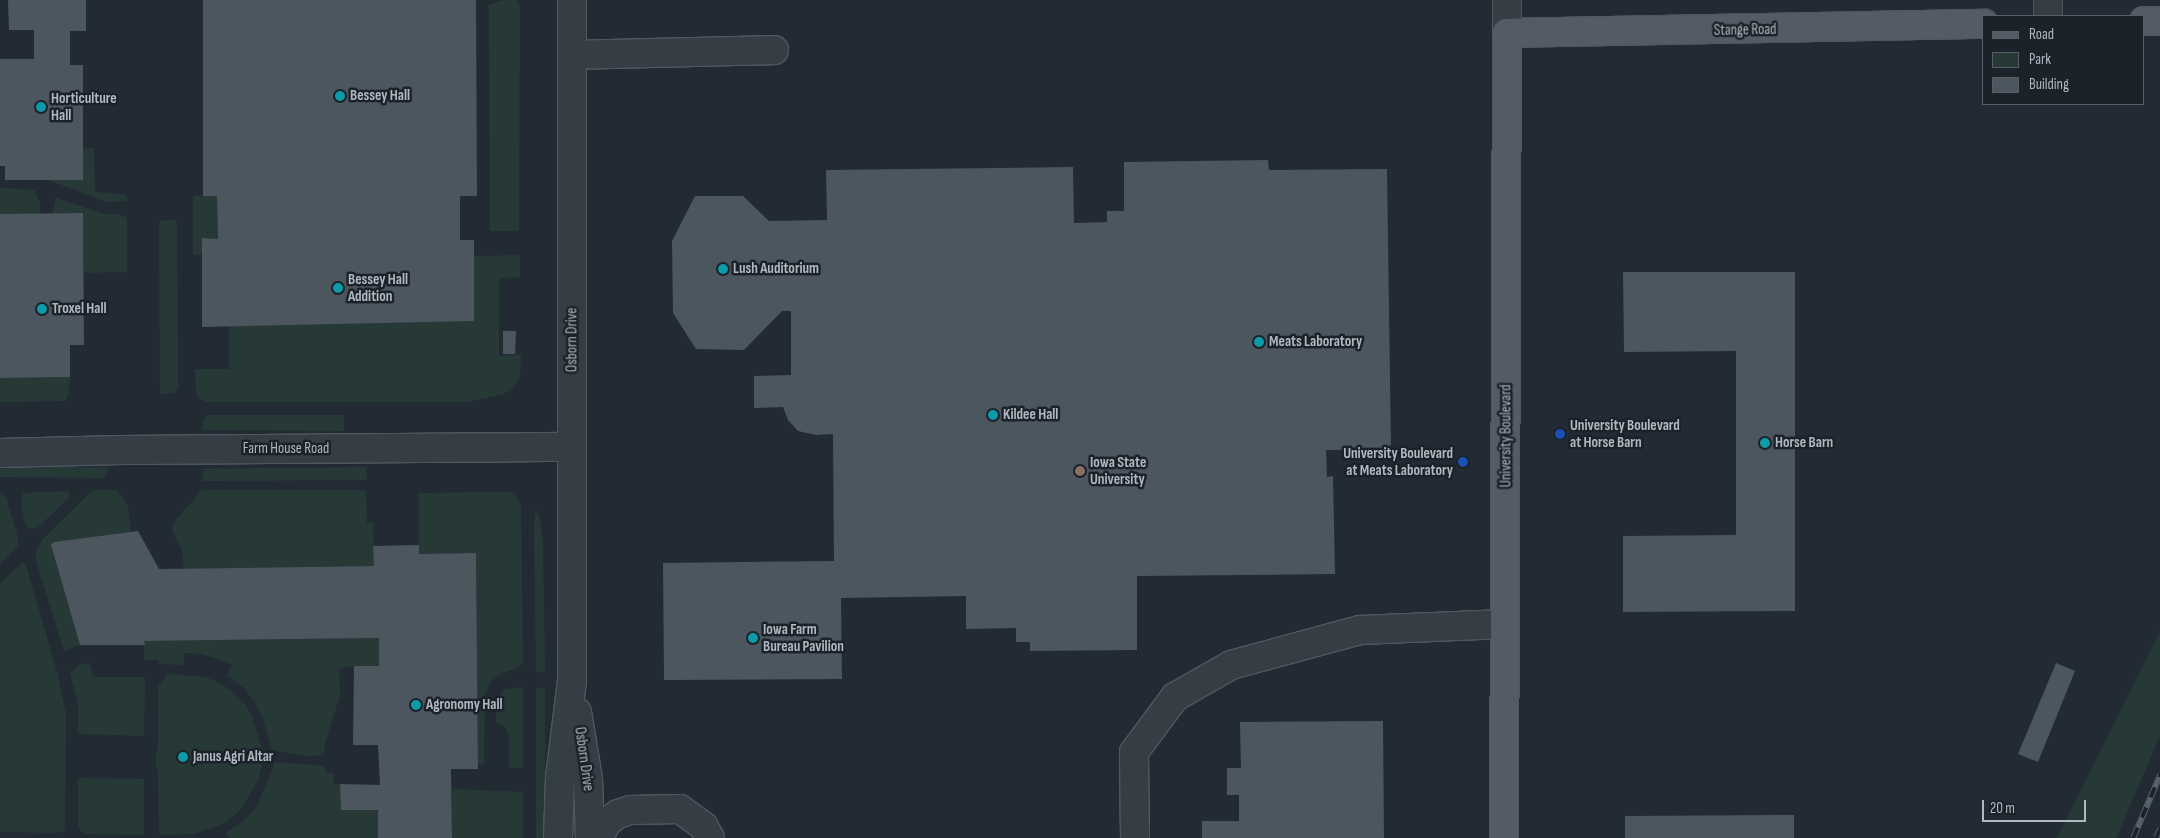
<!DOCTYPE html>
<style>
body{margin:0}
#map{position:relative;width:2160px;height:838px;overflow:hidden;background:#222b34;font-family:"Sofia Sans Condensed",sans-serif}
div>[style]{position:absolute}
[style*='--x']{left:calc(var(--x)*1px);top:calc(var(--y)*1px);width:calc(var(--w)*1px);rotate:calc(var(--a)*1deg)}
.green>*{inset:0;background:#273937}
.building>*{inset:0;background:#4b565f}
.roads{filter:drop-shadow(1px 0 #50585f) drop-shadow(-1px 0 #50585f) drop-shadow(0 1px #50585f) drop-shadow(0 -1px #50585f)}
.minor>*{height:28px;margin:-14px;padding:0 14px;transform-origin:14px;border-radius:14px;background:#353d45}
.major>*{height:28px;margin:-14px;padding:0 14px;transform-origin:14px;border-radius:14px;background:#535c65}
.rail>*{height:5.5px;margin-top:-2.75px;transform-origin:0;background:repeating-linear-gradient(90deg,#1b2229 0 11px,#58626b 0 22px);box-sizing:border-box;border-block:1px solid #58626b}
.dots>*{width:14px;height:14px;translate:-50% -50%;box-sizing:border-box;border:2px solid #1b2229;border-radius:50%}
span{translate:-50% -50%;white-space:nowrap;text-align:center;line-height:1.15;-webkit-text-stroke:5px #1b2229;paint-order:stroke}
.street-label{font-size:15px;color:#b0b8c1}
.poi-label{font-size:15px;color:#b0b8c1;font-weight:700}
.left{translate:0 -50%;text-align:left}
.right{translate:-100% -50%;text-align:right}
.legend{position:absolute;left:1982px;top:15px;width:162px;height:90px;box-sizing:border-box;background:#1b2229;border:1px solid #575e66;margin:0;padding:6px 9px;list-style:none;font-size:15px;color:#b0b8c1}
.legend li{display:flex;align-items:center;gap:10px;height:25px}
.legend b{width:25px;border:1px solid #575e66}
.scale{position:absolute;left:1982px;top:800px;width:104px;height:22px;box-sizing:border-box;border:2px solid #b0b8c1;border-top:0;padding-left:6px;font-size:15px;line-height:18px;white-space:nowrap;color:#b0b8c1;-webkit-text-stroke:4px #1b2229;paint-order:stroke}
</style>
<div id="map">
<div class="green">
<i style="clip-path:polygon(504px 0,517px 0,520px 8px,519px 231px,490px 231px,489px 5px)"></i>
<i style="clip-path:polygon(94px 148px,95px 192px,126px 195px,128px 201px,106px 202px,49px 180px,83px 180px,83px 149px)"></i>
<i style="clip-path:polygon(0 188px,34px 190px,40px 203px,40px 214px,0 214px)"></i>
<i style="clip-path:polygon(193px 196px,217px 196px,218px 239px,202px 238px,202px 254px,193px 255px)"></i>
<i style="clip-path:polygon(56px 198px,104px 214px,118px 214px,127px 218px,127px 272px,84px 273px,83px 213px,52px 214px)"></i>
<i style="clip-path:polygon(174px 220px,177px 224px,178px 388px,174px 393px,160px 394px,159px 221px)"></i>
<i style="clip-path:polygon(520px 255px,520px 277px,499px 278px,499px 356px,521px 355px,520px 377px,514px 386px,504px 394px,468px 402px,206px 402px,199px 398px,196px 392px,195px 369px,229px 369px,229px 326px,474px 256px)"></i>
<i style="clip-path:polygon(70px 377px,68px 396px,65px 401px,0 402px,0 378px)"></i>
<i style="clip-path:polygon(209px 415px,344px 415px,344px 431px,202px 430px,204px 418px)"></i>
<i style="clip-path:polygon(0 467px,109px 467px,104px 478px,0 477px)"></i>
<i style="clip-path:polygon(366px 467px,367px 480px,203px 481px,203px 469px)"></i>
<i style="clip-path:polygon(93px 490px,116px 490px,128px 506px,131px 532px,54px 542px,51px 546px,80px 645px,64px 651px,36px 561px,36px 552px,42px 540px)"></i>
<i style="clip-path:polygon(202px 490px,366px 490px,367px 523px,373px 522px,374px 566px,184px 569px,182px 550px,172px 530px,174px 522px)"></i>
<i style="clip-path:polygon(0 491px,6px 497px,18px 538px,18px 545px,0 564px)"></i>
<i style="clip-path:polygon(69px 491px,69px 498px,37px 528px,30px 529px,26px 526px,21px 505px,23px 493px)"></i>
<i style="clip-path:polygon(510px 492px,518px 498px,521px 508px,523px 662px,515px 669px,502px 673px,491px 681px,485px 693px,484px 764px,478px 764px,476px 553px,419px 554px,419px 493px)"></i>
<i style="clip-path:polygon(536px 510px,540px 519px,543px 541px,545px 673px,536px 672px,534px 524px)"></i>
<i style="clip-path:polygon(23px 562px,26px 565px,57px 672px,66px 713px,65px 825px,64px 831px,58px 833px,0 832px,0 583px)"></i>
<i style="clip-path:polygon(2160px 631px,2160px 736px,2116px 838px,2057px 838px)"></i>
<i style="clip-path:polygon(379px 638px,379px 666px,354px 666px,339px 669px,340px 696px,325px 743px,324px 755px,307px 756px,272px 750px,263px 719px,255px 703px,244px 688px,227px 675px,232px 665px,225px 661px,201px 654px,190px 653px,184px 653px,184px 665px,159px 664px,158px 660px,144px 660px,144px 641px)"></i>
<i style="clip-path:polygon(89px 663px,93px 677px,145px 677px,144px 736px,78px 734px,78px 703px,70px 673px,81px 664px)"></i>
<i style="clip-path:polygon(168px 674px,205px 677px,220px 683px,234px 693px,245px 704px,252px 716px,262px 750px,262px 764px,258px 780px,241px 809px,227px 822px,194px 834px,159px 835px,158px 771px,155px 763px,158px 744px,158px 687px)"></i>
<i style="clip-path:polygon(523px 687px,523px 768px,509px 768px,509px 737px,506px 728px,496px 722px,496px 708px,500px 695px,505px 689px)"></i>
<i style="clip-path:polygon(545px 687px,545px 838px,536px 838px,536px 688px)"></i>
<i style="clip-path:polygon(275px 762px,325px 766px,326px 773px,333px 773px,334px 784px,340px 784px,341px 810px,378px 810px,378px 838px,229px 838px,226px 833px,248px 817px,257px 806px)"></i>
<i style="clip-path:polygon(78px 778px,144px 779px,144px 835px,83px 834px,78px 826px)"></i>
<i style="clip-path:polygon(452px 789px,523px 792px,523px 838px,452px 838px)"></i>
</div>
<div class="building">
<i style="clip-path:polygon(8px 0,86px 0,86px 31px,70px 31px,70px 65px,83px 65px,83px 180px,5px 180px,5px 166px,0 166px,0 59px,34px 59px,34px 30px,9px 30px)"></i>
<i style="clip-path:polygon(203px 0,476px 0,477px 196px,460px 196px,460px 240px,474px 240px,474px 321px,202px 327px,202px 238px,218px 239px,217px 196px,203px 196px)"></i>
<i style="clip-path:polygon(1268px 160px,1269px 170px,1387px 169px,1391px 449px,1326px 450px,1327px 477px,1333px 476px,1335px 574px,1137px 576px,1137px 650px,1030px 651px,1030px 642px,1016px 642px,1016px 628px,966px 629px,966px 596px,841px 598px,842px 679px,664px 680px,663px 563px,834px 561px,833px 434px,816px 435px,798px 431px,788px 420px,783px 407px,754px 408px,754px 376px,791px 375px,791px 311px,782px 311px,744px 350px,696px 349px,673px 313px,672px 241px,695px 196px,743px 196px,769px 221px,827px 220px,826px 170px,1073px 167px,1074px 223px,1107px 222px,1107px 211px,1124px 211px,1124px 162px)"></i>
<i style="clip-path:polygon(83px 213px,84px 345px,70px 345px,70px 377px,0 378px,0 214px)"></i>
<i style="clip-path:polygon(1623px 272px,1795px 272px,1795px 611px,1623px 612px,1623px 536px,1736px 535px,1736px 351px,1624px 352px)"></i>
<i style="clip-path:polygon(503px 331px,516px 331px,515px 354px,503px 354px)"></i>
<i style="clip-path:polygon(138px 531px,159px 569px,374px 566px,373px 546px,419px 545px,419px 554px,476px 553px,478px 769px,451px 769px,452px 838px,378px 838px,378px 810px,341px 810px,340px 784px,380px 785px,378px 745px,353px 745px,354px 666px,379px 666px,379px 638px,144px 641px,145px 645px,80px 645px,51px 545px,54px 542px)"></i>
<i style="clip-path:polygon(2056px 663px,2075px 671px,2038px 762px,2018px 754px)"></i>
<i style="clip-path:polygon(1383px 721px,1384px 838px,1202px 838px,1202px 821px,1239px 821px,1239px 795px,1227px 795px,1227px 768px,1241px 768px,1240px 722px)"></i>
<i style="clip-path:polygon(1794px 815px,1794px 838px,1625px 838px,1625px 816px)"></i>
</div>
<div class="roads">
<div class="minor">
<i style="--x:1507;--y:0;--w:33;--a:90"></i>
<i style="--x:2048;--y:0;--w:16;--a:90"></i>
<i style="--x:572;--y:55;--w:202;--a:-1.4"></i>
<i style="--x:0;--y:453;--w:121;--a:-1.4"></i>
<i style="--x:121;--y:450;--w:451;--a:-0.4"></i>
<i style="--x:577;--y:712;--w:68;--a:80.7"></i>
<i style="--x:588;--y:779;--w:59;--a:88.1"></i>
<i style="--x:558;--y:838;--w:60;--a:-88.1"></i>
<i style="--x:560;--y:778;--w:99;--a:-83"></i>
<i style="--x:572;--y:680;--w:680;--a:-90"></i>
<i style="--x:598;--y:838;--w:20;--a:-60"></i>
<i style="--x:608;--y:821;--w:12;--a:-35"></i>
<i style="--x:618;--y:814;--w:13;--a:-18"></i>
<i style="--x:630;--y:810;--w:50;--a:-1.1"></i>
<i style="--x:680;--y:809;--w:29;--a:36"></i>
<i style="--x:703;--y:826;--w:14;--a:60"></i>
<i style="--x:1135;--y:838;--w:86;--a:-90.7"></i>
<i style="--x:1134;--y:752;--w:69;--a:-53.3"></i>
<i style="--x:1175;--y:697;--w:64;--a:-29.7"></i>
<i style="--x:1231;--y:665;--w:134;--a:-15.2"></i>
<i style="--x:1360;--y:630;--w:145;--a:-2.4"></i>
</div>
<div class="major">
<i style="--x:2144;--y:21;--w:16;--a:0"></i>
<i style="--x:1504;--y:838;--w:805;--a:-89.79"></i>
<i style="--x:1507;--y:33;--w:477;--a:-1.1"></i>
</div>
</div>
<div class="rail">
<i style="--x:2133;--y:838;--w:69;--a:-66.8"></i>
<i style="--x:2156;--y:838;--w:10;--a:-66"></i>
</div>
<div class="dots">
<i style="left:340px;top:96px;background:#0f9aa8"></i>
<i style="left:41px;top:107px;background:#0f9aa8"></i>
<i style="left:723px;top:269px;background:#0f9aa8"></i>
<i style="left:338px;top:288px;background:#0f9aa8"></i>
<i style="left:42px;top:309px;background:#0f9aa8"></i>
<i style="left:1259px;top:342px;background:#0f9aa8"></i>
<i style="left:993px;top:415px;background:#0f9aa8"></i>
<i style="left:1560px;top:434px;background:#1a4fb4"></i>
<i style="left:1765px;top:443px;background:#0f9aa8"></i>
<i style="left:1463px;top:462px;background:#1a4fb4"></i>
<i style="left:1080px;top:471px;background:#8d6e63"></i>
<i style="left:753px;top:638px;background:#0f9aa8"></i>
<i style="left:416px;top:705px;background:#0f9aa8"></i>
<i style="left:183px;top:757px;background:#0f9aa8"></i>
</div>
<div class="street-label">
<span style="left:1745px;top:30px;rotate:-1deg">Stange Road</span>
<span style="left:572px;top:340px;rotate:-90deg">Osborn Drive</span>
<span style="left:1506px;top:436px;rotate:-90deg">University Boulevard</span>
<span style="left:286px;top:449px">Farm House Road</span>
<span style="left:584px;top:759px;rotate:82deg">Osborn Drive</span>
</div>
<div class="poi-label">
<span class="left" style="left:350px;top:96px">Bessey Hall</span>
<span class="left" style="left:51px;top:107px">Horticulture<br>Hall</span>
<span class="left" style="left:733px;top:269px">Lush Auditorium</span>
<span class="left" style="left:348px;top:288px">Bessey Hall<br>Addition</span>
<span class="left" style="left:52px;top:309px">Troxel Hall</span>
<span class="left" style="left:1269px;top:342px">Meats Laboratory</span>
<span class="left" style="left:1003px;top:415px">Kildee Hall</span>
<span class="left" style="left:1570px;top:434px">University Boulevard<br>at Horse Barn</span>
<span class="left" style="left:1775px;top:443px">Horse Barn</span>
<span class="right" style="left:1453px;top:462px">University Boulevard<br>at Meats Laboratory</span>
<span class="left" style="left:1090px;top:471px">Iowa State<br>University</span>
<span class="left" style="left:763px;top:638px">Iowa Farm<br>Bureau Pavilion</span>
<span class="left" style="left:426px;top:705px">Agronomy Hall</span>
<span class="left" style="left:193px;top:757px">Janus Agri Altar</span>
</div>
<ul class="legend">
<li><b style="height:6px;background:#535c65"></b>Road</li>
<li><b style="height:14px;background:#273937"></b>Park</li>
<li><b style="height:14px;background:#4b565f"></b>Building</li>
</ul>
<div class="scale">20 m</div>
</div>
